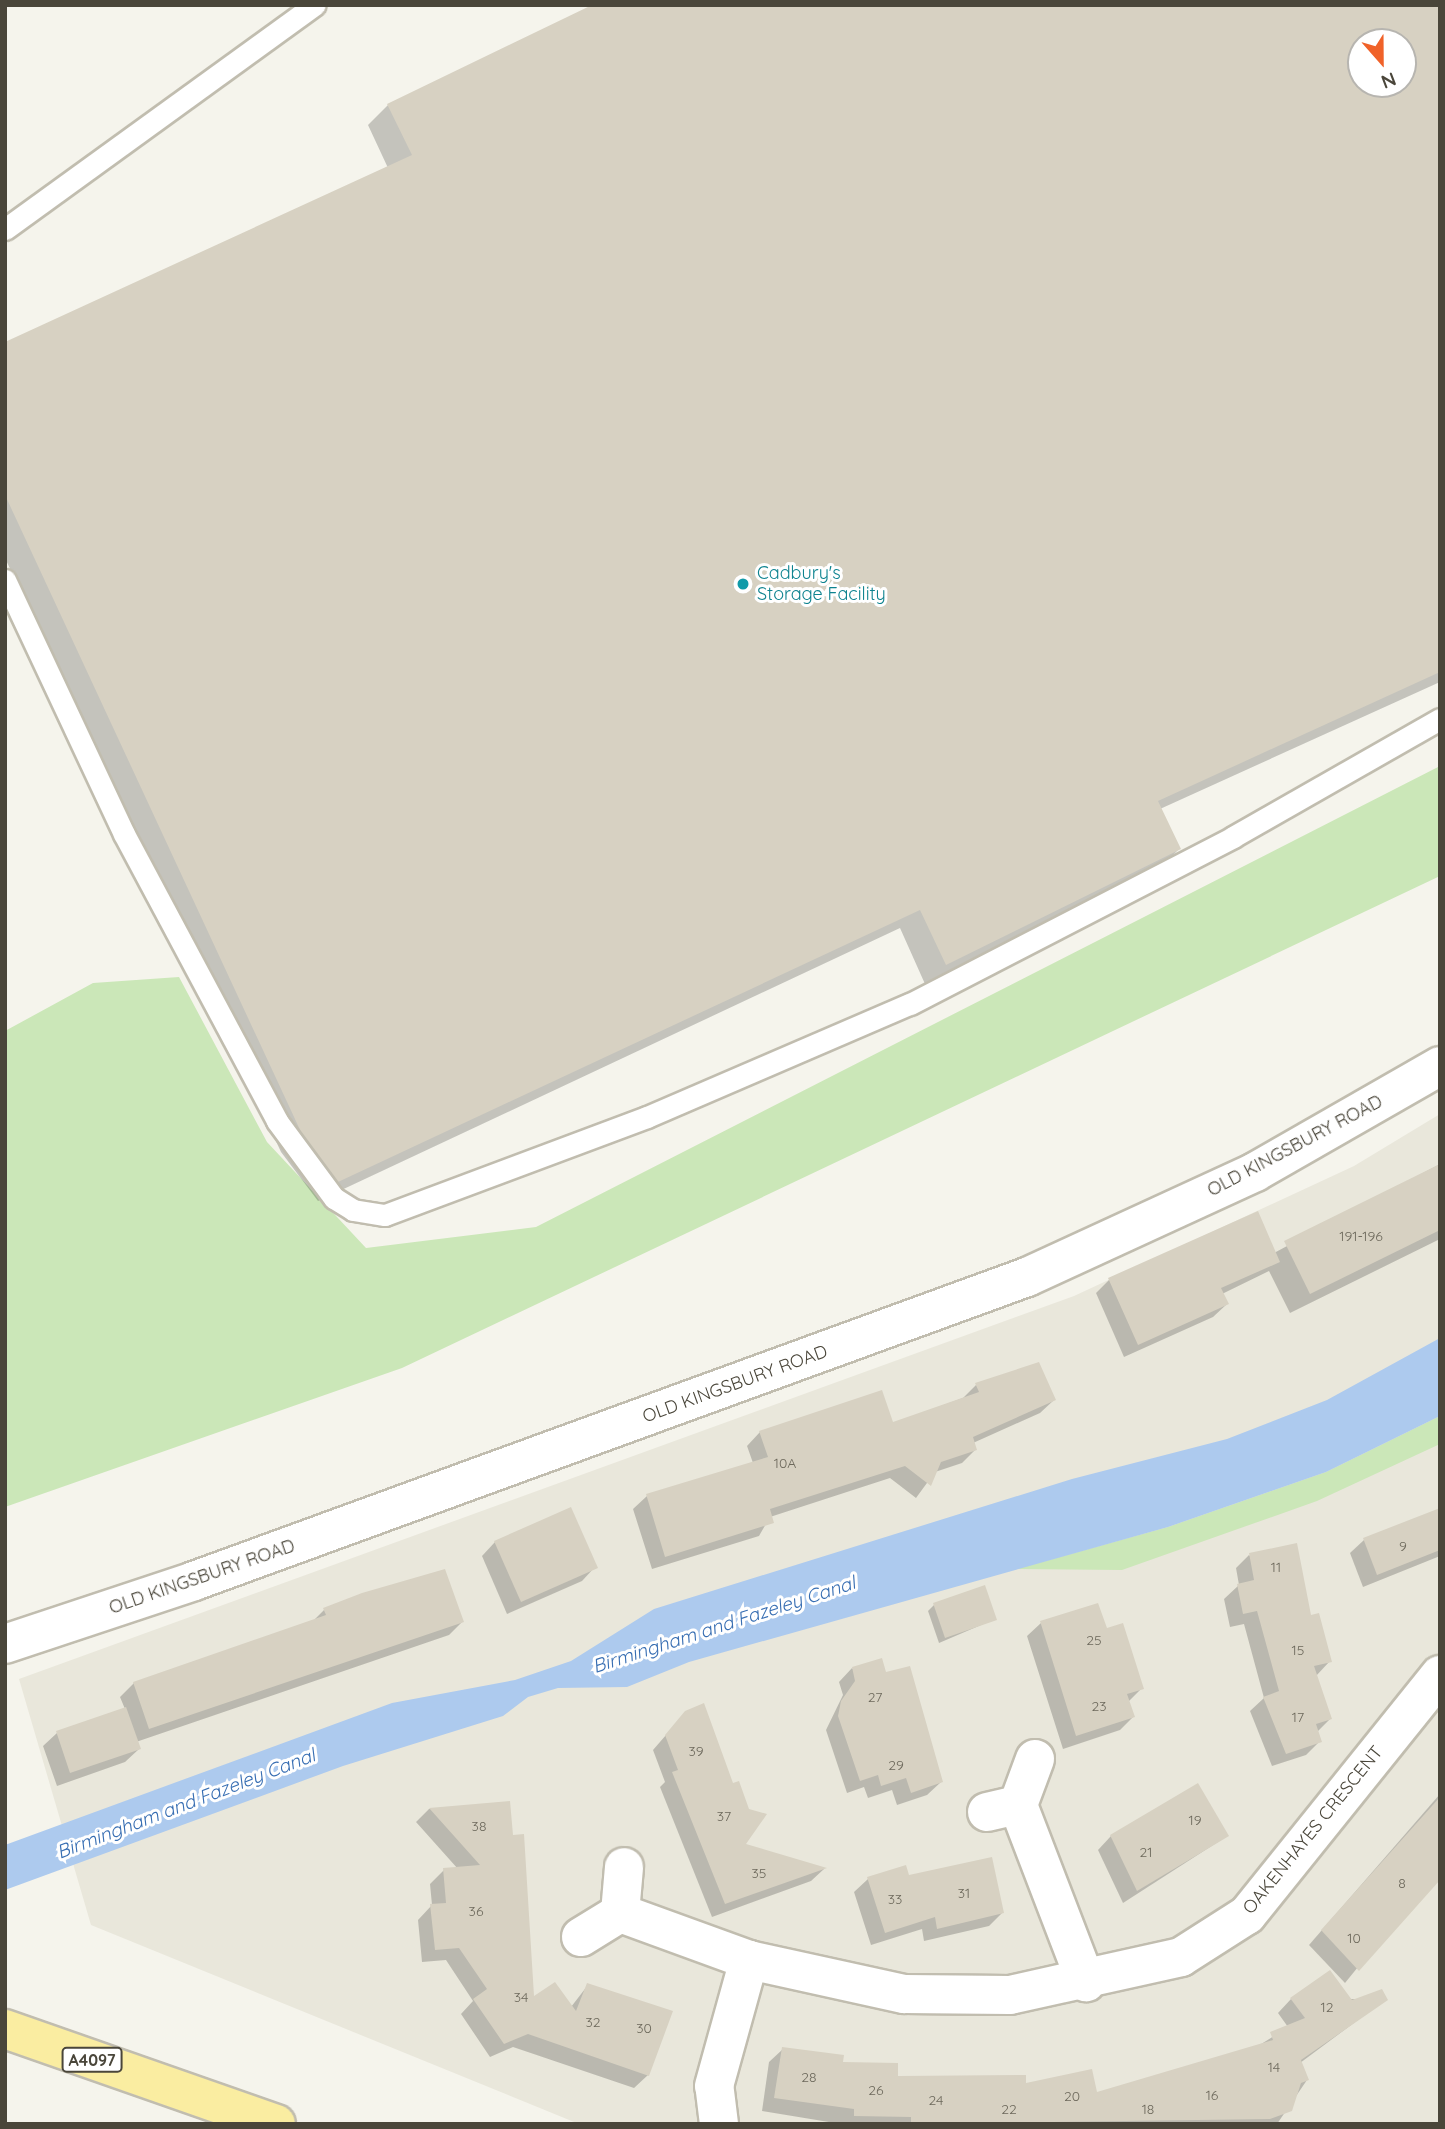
<!DOCTYPE html>
<style>
body{margin:0}
#map{position:relative;width:1445px;height:2129px;overflow:hidden;background:#f5f4ec;font-family:Quicksand,sans-serif}
div>[style]{position:absolute}
[style*='--x']{left:calc(var(--x)*1px);top:calc(var(--y)*1px);width:calc(var(--w)*1px);rotate:calc(var(--a)*1deg)}
.residential>*{inset:0;background:#e9e7db}
.green>*{inset:0;background:#cbe7b8}
.water>*{inset:0;background:#adcaee}
.shadow>*{inset:0;background:#0003}
.building>*{inset:0;background:#d7d1c2}
.roads{filter:drop-shadow(2px 0 #c1bdaf) drop-shadow(-2px 0 #c1bdaf) drop-shadow(0 2px #c1bdaf) drop-shadow(0 -2px #c1bdaf)}
.service>*{height:21px;margin:-10.5px;padding:0 10.5px;transform-origin:10.5px;border-radius:10.5px;background:#fff}
.minor>*{height:38px;margin:-19px;padding:0 19px;transform-origin:19px;border-radius:19px;background:#fff}
.primary>*{height:38px;margin:-19px;padding:0 19px;transform-origin:19px;border-radius:19px;background:#faeda1}
.dots>*{width:19px;height:19px;translate:-50% -50%;box-sizing:border-box;border:4px solid #fff;border-radius:50%}
span{translate:-50% -50%;white-space:nowrap;text-align:center;line-height:1.15;-webkit-text-stroke:6px #fff;paint-order:stroke}
.number-label{font-size:14px;color:#6d695c}
.number-label span{-webkit-text-stroke-width:0}
.shield-label span{padding:2px 5px;background:#fff;border:2px solid;border-radius:5px;-webkit-text-stroke-width:0}
.shield-label{font-size:16px;color:#4a463a;font-weight:700}
.culture-label{font-size:18px;color:#0d838f}
.left{translate:0 -50%;text-align:left}
.street-label{font-size:18px;color:#4a463a}
.water-label{font-size:19px;color:#366db2;font-style:italic}
.frame{position:absolute;inset:0;border:7px solid #4a463a;pointer-events:none}
.north{position:absolute;left:1347px;top:28px;width:70px;height:70px;box-sizing:border-box;background:#fff;border:2px solid #b7b5b0;border-radius:50%;rotate:159deg;font-size:19px;font-weight:700;line-height:28px;text-align:center;color:#4a463a}
.north::after{content:'';display:block;margin:auto;width:24px;height:32px;background:#f06229;clip-path:polygon(50% 0,100% 100%,50% 72%,0 100%)}
</style>
<div id="map">
<div class="residential">
<i style="clip-path:polygon(1440px 1114px,1440px 2124px,579px 2124px,91px 1925px,19px 1679px,1074px 1296px,1354px 1166px)"></i>
</div>
<div class="green">
<i style="clip-path:polygon(1440px 766px,1440px 876px,402px 1368px,5px 1507px,5px 1031px,93px 983px,179px 977px,267px 1142px,366px 1248px,536px 1227px)"></i>
<i style="clip-path:polygon(1440px 1416px,1440px 1444px,1317px 1501px,1122px 1570px,1016px 1569px,1168px 1527px,1326px 1472px)"></i>
</div>
<div class="water">
<i style="clip-path:polygon(1440px 1338px,1440px 1416px,1326px 1472px,1168px 1527px,689px 1662px,627px 1687px,558px 1688px,528px 1697px,503px 1716px,343px 1766px,5px 1890px,5px 1845px,392px 1703px,515px 1680px,571px 1661px,654px 1609px,1072px 1479px,1227px 1439px,1327px 1400px)"></i>
</div>
<div class="shadow">
<i style="clip-path:polygon(evenodd,1440px 5px,1440px 682px,1160px 809px,1179px 849px,1159px 869px,925px 984px,900px 928px,318px 1201px,281px 1152px,5px 558px,5px 344px,388px 168px,368px 125px,388px 105px,1440px 5px,1361px 42px,1403px 42px,1403px 84px,1361px 84px,1361px 42px)"></i>
<i style="clip-path:polygon(1440px 1164px,1440px 1239px,1290px 1313px,1269px 1271px,1222px 1294px,1227px 1304px,1213px 1317px,1124px 1357px,1096px 1293px,1109px 1280px,1274px 1253px)"></i>
<i style="clip-path:polygon(976px 1385px,1054px 1400px,1040px 1413px,973px 1443px,975px 1450px,962px 1463px,935px 1472px,916px 1498px,890px 1478px,770px 1517px,759px 1536px,652px 1569px,633px 1509px,647px 1496px,753px 1463px,747px 1446px,760px 1432px,892px 1424px,963px 1398px)"></i>
<i style="clip-path:polygon(1440px 1510px,1440px 1556px,1363px 1587px,1350px 1553px,1364px 1540px)"></i>
<i style="clip-path:polygon(495px 1542px,595px 1567px,582px 1581px,507px 1614px,482px 1556px)"></i>
<i style="clip-path:polygon(1249px 1555px,1310px 1617px,1330px 1661px,1316px 1676px,1330px 1719px,1317px 1732px,1320px 1741px,1306px 1755px,1272px 1766px,1250px 1711px,1264px 1698px,1244px 1624px,1230px 1627px,1224px 1599px,1239px 1585px,1236px 1568px)"></i>
<i style="clip-path:polygon(934px 1605px,995px 1619px,939px 1643px,928px 1611px)"></i>
<i style="clip-path:polygon(324px 1610px,462px 1622px,449px 1635px,136px 1742px,139px 1749px,125px 1762px,57px 1786px,43px 1746px,57px 1733px,125px 1709px,120px 1697px,134px 1683px,312px 1622px)"></i>
<i style="clip-path:polygon(1041px 1623px,1106px 1631px,1142px 1688px,1128px 1702px,1133px 1717px,1120px 1730px,1063px 1749px,1027px 1636px)"></i>
<i style="clip-path:polygon(852px 1668px,941px 1782px,927px 1795px,897px 1805px,892px 1790px,868px 1798px,864px 1787px,847px 1793px,826px 1730px,843px 1695px,839px 1682px)"></i>
<i style="clip-path:polygon(686px 1712px,748px 1810px,743px 1845px,824px 1869px,811px 1881px,712px 1917px,660px 1787px,665px 1782px,653px 1750px)"></i>
<i style="clip-path:polygon(1440px 1794px,1440px 1866px,1345px 1983px,1309px 1945px)"></i>
<i style="clip-path:polygon(508px 1803px,533px 1999px,571px 2007px,588px 1985px,648px 2075px,634px 2088px,513px 2047px,490px 2057px,461px 2014px,473px 2001px,446px 1960px,422px 1962px,418px 1920px,432px 1905px,430px 1884px,444px 1870px,458px 1869px,416px 1822px,429px 1809px)"></i>
<i style="clip-path:polygon(1111px 1836px,1227px 1836px,1123px 1903px,1098px 1850px)"></i>
<i style="clip-path:polygon(908px 1877px,1002px 1913px,989px 1926px,924px 1941px,922px 1929px,871px 1945px,854px 1892px,868px 1879px)"></i>
<i style="clip-path:polygon(1291px 1999px,1386px 1999px,1300px 2063px,1307px 2080px,1277px 2124px,841px 2124px,762px 2111px,769px 2062px,783px 2049px,896px 2077px,1095px 2094px,1258px 2046px,1288px 2027px,1278px 2013px)"></i>
</div>
<div class="building">
<i style="clip-path:polygon(evenodd,592px 5px,1440px 5px,1440px 672px,1158px 801px,1181px 849px,946px 965px,920px 910px,338px 1182px,301px 1132px,5px 495px,5px 342px,412px 155px,387px 104px,592px 5px,1361px 42px,1403px 42px,1403px 84px,1361px 84px,1361px 42px)"></i>
<i style="clip-path:polygon(1440px 1164px,1440px 1230px,1310px 1294px,1284px 1241px)"></i>
<i style="clip-path:polygon(1258px 1211px,1280px 1262px,1221px 1288px,1229px 1304px,1138px 1345px,1108px 1278px)"></i>
<i style="clip-path:polygon(1039px 1362px,1056px 1400px,973px 1437px,977px 1450px,941px 1462px,931px 1486px,905px 1466px,770px 1509px,774px 1523px,665px 1557px,646px 1494px,768px 1457px,759px 1431px,882px 1390px,893px 1422px,979px 1392px,975px 1383px)"></i>
<i style="clip-path:polygon(571px 1507px,598px 1568px,521px 1602px,494px 1541px)"></i>
<i style="clip-path:polygon(1440px 1508px,1440px 1550px,1377px 1575px,1363px 1538px)"></i>
<i style="clip-path:polygon(1297px 1543px,1311px 1615px,1319px 1613px,1332px 1662px,1314px 1666px,1332px 1719px,1316px 1724px,1322px 1742px,1286px 1754px,1263px 1697px,1279px 1691px,1257px 1611px,1243px 1614px,1237px 1584px,1254px 1580px,1249px 1553px)"></i>
<i style="clip-path:polygon(445px 1569px,464px 1622px,149px 1729px,133px 1682px,326px 1615px,323px 1608px,362px 1593px)"></i>
<i style="clip-path:polygon(985px 1585px,997px 1620px,945px 1638px,933px 1603px)"></i>
<i style="clip-path:polygon(1098px 1603px,1107px 1628px,1123px 1623px,1144px 1689px,1127px 1694px,1135px 1717px,1076px 1736px,1040px 1621px)"></i>
<i style="clip-path:polygon(882px 1658px,886px 1672px,910px 1666px,943px 1782px,911px 1793px,906px 1778px,881px 1786px,878px 1775px,860px 1781px,838px 1716px,841px 1701px,855px 1681px,852px 1667px)"></i>
<i style="clip-path:polygon(704px 1703px,733px 1783px,739px 1781px,749px 1809px,767px 1814px,746px 1844px,827px 1868px,725px 1904px,672px 1772px,678px 1770px,665px 1735px,685px 1711px)"></i>
<i style="clip-path:polygon(126px 1707px,141px 1749px,70px 1773px,56px 1731px)"></i>
<i style="clip-path:polygon(1198px 1783px,1229px 1836px,1137px 1891px,1110px 1835px)"></i>
<i style="clip-path:polygon(1440px 1797px,1440px 1880px,1359px 1971px,1321px 1930px)"></i>
<i style="clip-path:polygon(510px 1801px,513px 1835px,524px 1834px,534px 1996px,555px 1982px,576px 2011px,587px 1983px,673px 2011px,649px 2076px,528px 2034px,504px 2044px,473px 1999px,487px 1989px,459px 1948px,435px 1950px,430px 1904px,446px 1903px,443px 1868px,480px 1865px,429px 1808px)"></i>
<i style="clip-path:polygon(992px 1857px,1004px 1913px,937px 1929px,935px 1917px,885px 1933px,867px 1877px,906px 1865px,909px 1875px)"></i>
<i style="clip-path:polygon(1330px 1970px,1352px 2000px,1382px 1989px,1388px 2000px,1301px 2060px,1309px 2080px,1301px 2083px,1292px 2111px,1270px 2119px,911px 2124px,911px 2117px,854px 2116px,854px 2109px,774px 2098px,782px 2047px,844px 2055px,843px 2062px,898px 2063px,898px 2076px,1026px 2075px,1026px 2083px,1092px 2069px,1097px 2092px,1273px 2040px,1270px 2032px,1305px 2018px,1290px 1998px)"></i>
</div>
<div class="roads">
<div class="service">
<i style="--x:5;--y:229;--w:382;--a:-35.9"></i>
<i style="--x:5;--y:580;--w:280;--a:64.9"></i>
<i style="--x:124;--y:834;--w:325;--a:61.9"></i>
<i style="--x:277;--y:1121;--w:96;--a:53.5"></i>
<i style="--x:334;--y:1198;--w:22;--a:32"></i>
<i style="--x:353;--y:1210;--w:32;--a:9"></i>
<i style="--x:385;--y:1215;--w:280;--a:-20.5"></i>
<i style="--x:647;--y:1117;--w:286;--a:-23.3"></i>
<i style="--x:910;--y:1004;--w:364;--a:-27.3"></i>
<i style="--x:1233;--y:837;--w:238;--a:-29.7"></i>
</div>
<div class="minor">
<i style="--x:5;--y:1644;--w:199;--a:-18.4"></i>
<i style="--x:194;--y:1581;--w:887;--a:-20.05"></i>
<i style="--x:1027;--y:1277;--w:251;--a:-24.7"></i>
<i style="--x:1255;--y:1172;--w:213;--a:-29.8"></i>
<i style="--x:1018;--y:1805;--w:190;--a:69"></i>
<i style="--x:987;--y:1812;--w:32;--a:-13"></i>
<i style="--x:1018;--y:1805;--w:49;--a:-69.7"></i>
<i style="--x:620;--y:1913;--w:137;--a:20"></i>
<i style="--x:749;--y:1960;--w:159;--a:12.4"></i>
<i style="--x:904;--y:1994;--w:106;--a:0.5"></i>
<i style="--x:1010;--y:1995;--w:175;--a:-12.5"></i>
<i style="--x:1181;--y:1957;--w:78;--a:-32.5"></i>
<i style="--x:1247;--y:1915;--w:308;--a:-51.2"></i>
<i style="--x:581;--y:1937;--w:46;--a:-31.6"></i>
<i style="--x:620;--y:1913;--w:46;--a:-85"></i>
<i style="--x:719;--y:2124;--w:38;--a:-97"></i>
<i style="--x:714;--y:2086;--w:131;--a:-74.5"></i>
</div>
<div class="primary">
<i style="--x:5;--y:2029;--w:287;--a:19.3"></i>
</div>
</div>
<div class="dots">
<i style="left:743px;top:584px;background:#0f9aa8"></i>
</div>
<div class="number-label">
<span style="left:1361px;top:1236px">191-196</span>
<span style="left:785px;top:1463px">10A</span>
<span style="left:1403px;top:1546px">9</span>
<span style="left:1276px;top:1567px">11</span>
<span style="left:1094px;top:1640px">25</span>
<span style="left:1298px;top:1650px">15</span>
<span style="left:875px;top:1697px">27</span>
<span style="left:1099px;top:1706px">23</span>
<span style="left:1298px;top:1717px">17</span>
<span style="left:696px;top:1751px">39</span>
<span style="left:896px;top:1765px">29</span>
<span style="left:724px;top:1816px">37</span>
<span style="left:1195px;top:1820px">19</span>
<span style="left:479px;top:1826px">38</span>
<span style="left:1146px;top:1852px">21</span>
<span style="left:759px;top:1873px">35</span>
<span style="left:1402px;top:1883px">8</span>
<span style="left:964px;top:1893px">31</span>
<span style="left:895px;top:1899px">33</span>
<span style="left:476px;top:1911px">36</span>
<span style="left:1354px;top:1938px">10</span>
<span style="left:521px;top:1997px">34</span>
<span style="left:1327px;top:2007px">12</span>
<span style="left:593px;top:2022px">32</span>
<span style="left:644px;top:2028px">30</span>
<span style="left:1274px;top:2067px">14</span>
<span style="left:809px;top:2077px">28</span>
<span style="left:876px;top:2090px">26</span>
<span style="left:1212px;top:2095px">16</span>
<span style="left:1072px;top:2096px">20</span>
<span style="left:936px;top:2100px">24</span>
<span style="left:1009px;top:2109px">22</span>
<span style="left:1148px;top:2109px">18</span>
</div>
<div class="shield-label">
<span style="left:92px;top:2060px">A4097</span>
</div>
<div class="culture-label">
<span class="left" style="left:757px;top:584px">Cadbury's<br>Storage Facility</span>
</div>
<div class="street-label">
<span style="left:1295px;top:1146px;rotate:-28deg">OLD KINGSBURY ROAD</span>
<span style="left:735px;top:1384px;rotate:-20deg">OLD KINGSBURY ROAD</span>
<span style="left:202px;top:1577px;rotate:-19deg">OLD KINGSBURY ROAD</span>
<span style="left:1313px;top:1830px;rotate:-51deg">OAKENHAYES CRESCENT</span>
</div>
<div class="water-label">
<span style="left:724px;top:1625px;rotate:-18deg">Birmingham and Fazeley Canal</span>
<span style="left:186px;top:1804px;rotate:-21deg">Birmingham and Fazeley Canal</span>
</div>
<div class="frame"></div>
<div class="north">N</div>
</div>
